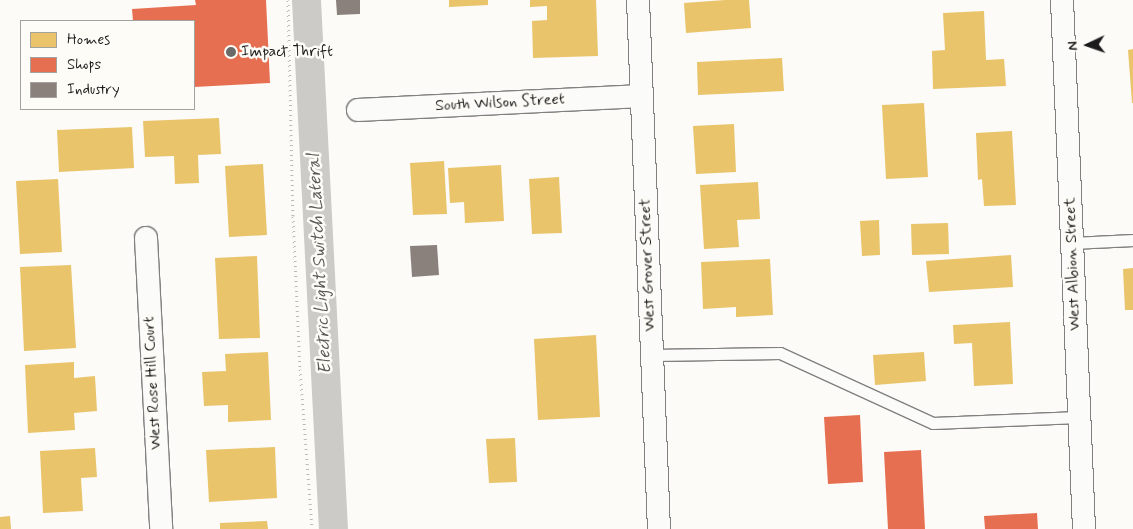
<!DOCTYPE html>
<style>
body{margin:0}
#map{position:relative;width:1133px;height:529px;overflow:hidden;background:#fcfbf8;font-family:Mynerve,sans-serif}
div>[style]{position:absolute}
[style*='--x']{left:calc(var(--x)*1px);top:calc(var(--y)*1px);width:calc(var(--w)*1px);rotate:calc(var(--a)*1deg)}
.homes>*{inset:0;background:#e9c46a}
.shops>*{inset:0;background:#e76f51}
.industry>*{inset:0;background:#8a817c}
.canal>*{height:29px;margin:-14.5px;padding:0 14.5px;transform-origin:14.5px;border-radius:14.5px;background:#cccbc7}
.path>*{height:3px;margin-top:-1.5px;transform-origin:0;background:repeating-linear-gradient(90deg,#bbbab8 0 1px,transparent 0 5px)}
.roads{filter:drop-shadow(1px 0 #81807f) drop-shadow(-1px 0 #81807f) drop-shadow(0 1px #81807f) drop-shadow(0 -1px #81807f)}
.lane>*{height:11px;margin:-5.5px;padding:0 5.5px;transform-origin:5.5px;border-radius:5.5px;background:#fbfbf9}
.street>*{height:22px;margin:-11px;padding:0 11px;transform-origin:11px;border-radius:11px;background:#fbfbf9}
.dots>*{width:14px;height:14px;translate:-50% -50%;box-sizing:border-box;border:2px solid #fdfcf7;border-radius:50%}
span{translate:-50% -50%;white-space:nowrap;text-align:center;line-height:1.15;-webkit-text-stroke:5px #fdfcf7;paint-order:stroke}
.poi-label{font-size:16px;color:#1c1c1c}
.left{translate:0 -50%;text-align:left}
.street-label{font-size:16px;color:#1c1c1c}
.water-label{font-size:18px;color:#5a5a58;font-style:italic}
.legend{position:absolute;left:20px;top:20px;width:175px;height:90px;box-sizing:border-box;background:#fdfcf7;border:1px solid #a3a29f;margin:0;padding:6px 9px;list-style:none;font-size:15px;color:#1c1c1c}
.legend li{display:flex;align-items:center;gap:10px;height:25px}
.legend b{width:25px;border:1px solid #a3a29f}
.north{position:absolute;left:1063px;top:20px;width:50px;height:50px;-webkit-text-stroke:4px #fdfcf7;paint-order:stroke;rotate:267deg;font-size:14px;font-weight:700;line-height:20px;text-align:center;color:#1c1c1c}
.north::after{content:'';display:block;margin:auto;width:18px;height:22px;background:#1c1c1c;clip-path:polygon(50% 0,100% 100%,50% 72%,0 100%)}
</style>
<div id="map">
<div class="homes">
<i style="clip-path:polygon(449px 0,488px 0,488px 5px,449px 7px)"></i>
<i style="clip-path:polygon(530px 0,596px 0,598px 56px,533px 58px,532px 21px,547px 20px,547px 6px,530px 7px)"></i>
<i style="clip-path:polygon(725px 0,749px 0,751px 28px,686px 33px,684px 3px)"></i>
<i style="clip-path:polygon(984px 11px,986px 60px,1004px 59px,1006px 86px,933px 89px,932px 51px,945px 50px,943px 13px)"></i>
<i style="clip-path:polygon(1133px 49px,1133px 103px,1132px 103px,1128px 50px)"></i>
<i style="clip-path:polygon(782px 58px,784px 91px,698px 95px,697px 62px)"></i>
<i style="clip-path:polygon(924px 103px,928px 177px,886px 179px,882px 105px)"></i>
<i style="clip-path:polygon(219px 118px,221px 154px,198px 155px,199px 183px,175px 184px,174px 156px,145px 157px,143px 121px)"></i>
<i style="clip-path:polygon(734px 124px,736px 172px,696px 174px,693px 126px)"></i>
<i style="clip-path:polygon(132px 127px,134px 168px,59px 172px,57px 130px)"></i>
<i style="clip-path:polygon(1012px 131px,1016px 205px,984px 206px,982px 179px,978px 180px,976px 133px)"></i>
<i style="clip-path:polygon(444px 161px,447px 214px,413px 215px,410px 163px)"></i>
<i style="clip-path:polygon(263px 164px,267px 235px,229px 237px,225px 166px)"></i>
<i style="clip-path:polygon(501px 165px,504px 221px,465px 223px,464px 202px,450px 203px,448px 168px)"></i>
<i style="clip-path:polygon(559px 177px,562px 233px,532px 234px,529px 179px)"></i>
<i style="clip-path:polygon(58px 179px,62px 252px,20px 254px,16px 181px)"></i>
<i style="clip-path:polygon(758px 182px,760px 219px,737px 220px,739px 247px,704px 249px,700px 185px)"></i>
<i style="clip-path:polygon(879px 220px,880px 255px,862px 256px,860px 221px)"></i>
<i style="clip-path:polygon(948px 223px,949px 254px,912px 255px,911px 224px)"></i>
<i style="clip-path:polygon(1011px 255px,1013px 287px,929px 292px,926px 261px)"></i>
<i style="clip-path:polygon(257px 256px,260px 338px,219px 339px,215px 258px)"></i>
<i style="clip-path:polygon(770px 259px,773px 315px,736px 317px,736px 307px,703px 309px,701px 262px)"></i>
<i style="clip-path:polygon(71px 265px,76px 348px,24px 351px,20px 267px)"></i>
<i style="clip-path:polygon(1133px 268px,1133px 310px,1125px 310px,1123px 269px)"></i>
<i style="clip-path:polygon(1010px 322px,1013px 384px,974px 386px,972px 343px,954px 344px,953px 325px)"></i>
<i style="clip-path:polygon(596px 335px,600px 417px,538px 420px,534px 339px)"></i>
<i style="clip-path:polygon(268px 352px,271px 420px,228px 422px,228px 405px,204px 406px,202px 372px,226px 371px,225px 354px)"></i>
<i style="clip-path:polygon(924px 352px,926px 381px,875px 385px,873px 355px)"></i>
<i style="clip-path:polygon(74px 362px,74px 378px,95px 376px,97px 411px,74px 413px,75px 430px,28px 433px,25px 365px)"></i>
<i style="clip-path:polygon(515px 438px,517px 482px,489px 483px,486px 439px)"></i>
<i style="clip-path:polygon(275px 447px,277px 498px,209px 502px,206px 450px)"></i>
<i style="clip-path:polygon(95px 448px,97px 477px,81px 478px,83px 511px,43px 513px,40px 451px)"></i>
<i style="clip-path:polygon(10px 516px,11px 529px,0 529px,0 517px)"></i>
<i style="clip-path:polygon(267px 521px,268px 529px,220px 529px,220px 523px)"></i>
</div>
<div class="shops">
<i style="clip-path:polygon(195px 0,266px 0,270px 83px,194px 87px,194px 21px,133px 21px,132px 9px,196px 5px)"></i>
<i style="clip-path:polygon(860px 415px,863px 482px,828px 484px,824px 417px)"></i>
<i style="clip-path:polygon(921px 450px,925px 529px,888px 529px,884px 452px)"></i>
<i style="clip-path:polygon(1037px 513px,1038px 529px,985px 529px,984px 516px)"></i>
</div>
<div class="industry">
<i style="clip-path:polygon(336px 0,360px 0,360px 14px,337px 15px)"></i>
<i style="clip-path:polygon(437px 245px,439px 275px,412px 277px,410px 246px)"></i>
</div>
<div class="canal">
<i style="--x:306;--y:0;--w:530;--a:87.08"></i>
</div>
<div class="path">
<i style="--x:288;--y:0;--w:216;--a:88.7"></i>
<i style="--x:293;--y:216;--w:153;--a:87.4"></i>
<i style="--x:300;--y:369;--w:160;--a:85.7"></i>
</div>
<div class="roads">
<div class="lane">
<i style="--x:1072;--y:243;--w:61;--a:-2.8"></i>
<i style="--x:652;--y:355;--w:128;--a:-0.9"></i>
<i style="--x:780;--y:353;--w:168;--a:24.6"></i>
<i style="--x:933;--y:423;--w:146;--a:-2.4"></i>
</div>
<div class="street">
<i style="--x:638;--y:0;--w:529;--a:87.73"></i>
<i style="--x:1062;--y:0;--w:529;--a:87.62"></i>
<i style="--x:358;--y:110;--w:284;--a:-2.8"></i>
<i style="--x:146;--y:238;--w:291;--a:87"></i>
</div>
</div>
<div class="dots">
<i style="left:231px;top:52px;background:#6a6a69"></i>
</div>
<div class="poi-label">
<span class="left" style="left:241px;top:52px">Impact Thrift</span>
</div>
<div class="street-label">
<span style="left:500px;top:103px;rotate:-3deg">South Wilson Street</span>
<span style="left:1073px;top:264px;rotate:-92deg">West Albion Street</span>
<span style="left:648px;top:265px;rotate:-92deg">West Grover Street</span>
<span style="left:153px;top:383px;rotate:-93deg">West Rose Hill Court</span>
</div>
<div class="water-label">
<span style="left:320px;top:264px;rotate:-93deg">Electric Light Switch Lateral</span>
</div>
<ul class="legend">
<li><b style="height:14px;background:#e9c46a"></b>Homes</li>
<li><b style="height:14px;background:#e76f51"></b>Shops</li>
<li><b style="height:14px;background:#8a817c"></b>Industry</li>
</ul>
<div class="north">N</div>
</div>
